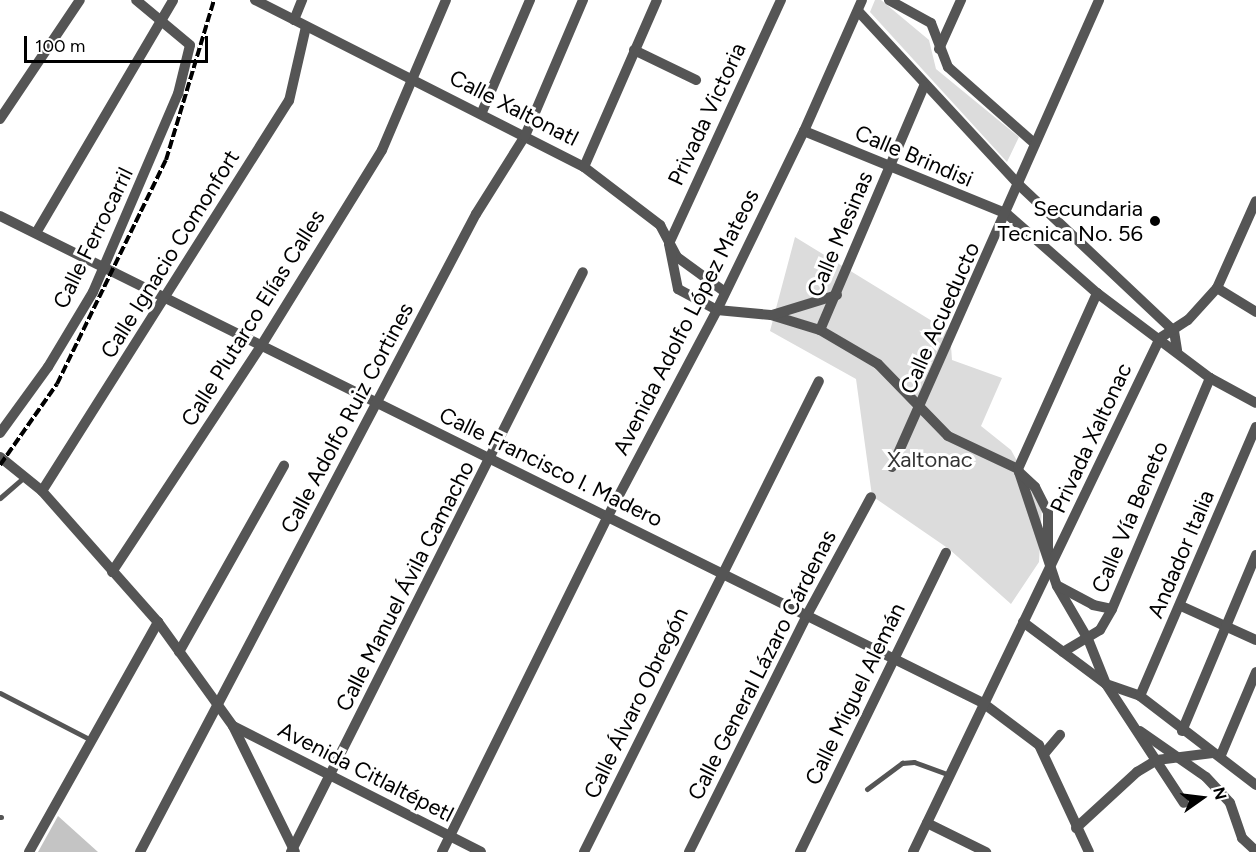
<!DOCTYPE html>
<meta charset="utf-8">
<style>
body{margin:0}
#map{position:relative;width:1256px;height:852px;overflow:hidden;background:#fff;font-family:Figtree,sans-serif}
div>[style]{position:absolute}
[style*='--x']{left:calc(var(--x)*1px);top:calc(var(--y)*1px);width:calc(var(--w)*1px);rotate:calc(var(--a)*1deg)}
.green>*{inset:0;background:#dcdcdc}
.building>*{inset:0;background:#c4c4c4}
.lane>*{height:5px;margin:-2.5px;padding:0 2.5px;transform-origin:2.5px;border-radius:2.5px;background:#555}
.street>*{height:10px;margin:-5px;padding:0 5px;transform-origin:5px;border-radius:5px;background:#555}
.rail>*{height:4px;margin-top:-2px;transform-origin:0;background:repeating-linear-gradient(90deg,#000 0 9px,transparent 0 12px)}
.dots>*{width:16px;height:16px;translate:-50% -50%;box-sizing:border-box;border:3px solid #fff;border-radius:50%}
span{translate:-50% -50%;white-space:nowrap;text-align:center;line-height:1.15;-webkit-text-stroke:6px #fff;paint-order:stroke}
.street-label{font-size:22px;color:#000}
.poi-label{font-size:22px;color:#000}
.right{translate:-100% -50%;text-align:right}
.park-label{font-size:22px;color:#333}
.north{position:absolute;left:1172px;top:768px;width:60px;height:60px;-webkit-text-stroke:4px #fff;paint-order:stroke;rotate:76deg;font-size:16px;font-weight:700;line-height:24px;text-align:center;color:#000}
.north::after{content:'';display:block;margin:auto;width:21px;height:27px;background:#000;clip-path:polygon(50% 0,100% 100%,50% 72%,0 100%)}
.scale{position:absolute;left:24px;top:36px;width:184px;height:27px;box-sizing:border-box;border:3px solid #000;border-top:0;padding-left:8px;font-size:18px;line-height:21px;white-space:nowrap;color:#000;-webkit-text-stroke:4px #fff;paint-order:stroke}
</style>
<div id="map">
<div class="green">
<i style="clip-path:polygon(875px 0,881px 0,929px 40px,936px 69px,1019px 137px,1007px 162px,870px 12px)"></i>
<i style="clip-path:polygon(795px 237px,950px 332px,952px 360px,1002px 378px,981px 426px,1011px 450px,1042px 506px,1039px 562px,1011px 604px,949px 549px,872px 496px,856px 379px,770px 331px)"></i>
</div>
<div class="building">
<i style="clip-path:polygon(58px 816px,98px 852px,38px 852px)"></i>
</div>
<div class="lane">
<i style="--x:0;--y:498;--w:30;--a:-41"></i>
<i style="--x:0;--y:693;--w:100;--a:27.3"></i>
<i style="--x:867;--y:789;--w:44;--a:-36.6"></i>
<i style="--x:902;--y:763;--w:12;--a:-5"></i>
<i style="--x:914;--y:762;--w:38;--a:20"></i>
<i style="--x:0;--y:817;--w:1;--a:0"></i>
</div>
<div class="street">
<i style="--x:255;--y:0;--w:369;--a:26.9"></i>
<i style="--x:584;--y:167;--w:96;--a:37.3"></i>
<i style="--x:660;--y:225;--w:36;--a:62"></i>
<i style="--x:677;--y:257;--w:59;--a:36.1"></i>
<i style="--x:781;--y:0;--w:268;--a:114.7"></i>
<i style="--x:669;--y:244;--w:46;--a:78.7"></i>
<i style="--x:678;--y:289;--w:44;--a:28.3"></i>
<i style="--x:717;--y:310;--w:54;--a:5.3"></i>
<i style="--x:771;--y:315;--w:51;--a:17"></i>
<i style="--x:820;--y:330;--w:67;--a:30.4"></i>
<i style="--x:878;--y:364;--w:100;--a:45.8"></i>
<i style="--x:948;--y:436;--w:77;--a:25.2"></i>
<i style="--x:1018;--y:469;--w:123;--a:71.6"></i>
<i style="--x:1057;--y:586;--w:61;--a:59.7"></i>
<i style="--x:1088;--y:639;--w:48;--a:68.2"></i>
<i style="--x:1106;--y:684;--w:142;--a:56.8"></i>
<i style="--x:889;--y:0;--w:48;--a:28.7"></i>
<i style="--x:931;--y:23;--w:47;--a:68.9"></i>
<i style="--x:948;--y:67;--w:116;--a:41.5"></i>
<i style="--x:858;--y:11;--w:237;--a:47.2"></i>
<i style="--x:1019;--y:185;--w:213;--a:43.3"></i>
<i style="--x:1174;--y:331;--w:20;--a:81"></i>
<i style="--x:294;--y:20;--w:22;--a:-68"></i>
<i style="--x:939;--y:49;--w:54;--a:-65.8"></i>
<i style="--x:634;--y:50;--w:69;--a:25.8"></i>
<i style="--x:482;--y:112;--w:122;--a:-66.8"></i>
<i style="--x:0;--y:119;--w:143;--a:-56.1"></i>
<i style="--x:804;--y:131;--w:219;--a:22.2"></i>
<i style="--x:1007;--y:214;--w:120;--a:41.3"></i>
<i style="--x:1097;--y:293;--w:141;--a:37"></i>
<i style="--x:1210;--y:378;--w:52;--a:28.5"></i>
<i style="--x:584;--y:167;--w:182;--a:-66.4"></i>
<i style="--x:0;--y:216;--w:1097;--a:26.35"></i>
<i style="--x:983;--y:703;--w:70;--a:36.9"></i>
<i style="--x:1039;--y:745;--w:118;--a:65"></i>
<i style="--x:36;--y:233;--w:270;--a:-59.5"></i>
<i style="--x:1217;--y:288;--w:46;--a:31.6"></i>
<i style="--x:772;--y:315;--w:68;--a:-17.1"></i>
<i style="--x:820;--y:330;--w:265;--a:-66.9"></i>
<i style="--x:0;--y:433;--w:82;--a:-54"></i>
<i style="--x:48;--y:367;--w:87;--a:-59"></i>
<i style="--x:93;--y:292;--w:215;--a:-66.8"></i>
<i style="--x:178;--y:94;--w:50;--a:-76.2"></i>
<i style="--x:190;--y:45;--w:70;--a:-140.2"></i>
<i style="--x:0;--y:457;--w:54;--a:39"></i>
<i style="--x:42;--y:491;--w:175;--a:48.5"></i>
<i style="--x:158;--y:622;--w:128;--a:54.2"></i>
<i style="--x:233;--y:726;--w:140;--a:63.8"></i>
<i style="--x:892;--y:467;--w:511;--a:-66.09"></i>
<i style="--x:1018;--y:469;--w:193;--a:-65.8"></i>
<i style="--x:1019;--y:472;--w:22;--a:43"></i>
<i style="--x:1035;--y:487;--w:28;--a:63"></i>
<i style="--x:1048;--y:512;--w:42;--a:90"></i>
<i style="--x:42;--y:491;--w:462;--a:-57.7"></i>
<i style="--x:289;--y:101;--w:76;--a:-77.1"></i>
<i style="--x:112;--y:572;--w:271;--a:-56.6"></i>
<i style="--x:261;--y:346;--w:230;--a:-58.3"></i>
<i style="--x:382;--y:150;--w:163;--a:-66.9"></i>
<i style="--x:1058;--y:586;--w:40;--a:28"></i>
<i style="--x:1093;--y:605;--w:19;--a:12"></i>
<i style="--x:1181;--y:606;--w:82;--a:24.4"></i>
<i style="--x:1023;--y:622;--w:104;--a:36.8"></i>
<i style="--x:1106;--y:684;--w:36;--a:19"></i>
<i style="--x:1140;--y:696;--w:146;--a:37.5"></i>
<i style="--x:179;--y:652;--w:214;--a:-60.6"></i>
<i style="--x:1063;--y:652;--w:43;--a:-30.7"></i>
<i style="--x:1100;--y:630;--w:24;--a:-60"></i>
<i style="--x:1112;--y:609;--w:251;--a:-67"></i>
<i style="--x:1140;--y:696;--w:293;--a:-66.7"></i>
<i style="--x:233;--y:726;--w:278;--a:26.9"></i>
<i style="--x:1140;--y:731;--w:80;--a:34.9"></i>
<i style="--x:1206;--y:777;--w:35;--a:47"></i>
<i style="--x:1230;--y:803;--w:37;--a:71"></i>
<i style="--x:1242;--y:838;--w:19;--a:43"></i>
<i style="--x:1182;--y:731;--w:191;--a:-67.2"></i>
<i style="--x:1044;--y:754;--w:25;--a:-50"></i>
<i style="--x:1221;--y:755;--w:90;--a:-67.1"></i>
<i style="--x:927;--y:823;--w:66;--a:26.2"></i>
<i style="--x:1076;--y:828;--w:83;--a:-42.6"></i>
<i style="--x:1137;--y:772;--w:23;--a:-31"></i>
<i style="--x:1157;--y:760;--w:56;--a:-7.1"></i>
<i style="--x:29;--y:852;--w:264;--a:-60.7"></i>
<i style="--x:140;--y:852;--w:721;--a:-62.23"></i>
<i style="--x:476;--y:214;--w:92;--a:-57.9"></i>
<i style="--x:525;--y:136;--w:148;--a:-66.9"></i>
<i style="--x:291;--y:852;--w:649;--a:-63.28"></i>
<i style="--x:442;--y:852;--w:375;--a:-63.7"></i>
<i style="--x:608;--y:516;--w:233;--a:-62.1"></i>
<i style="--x:717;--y:310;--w:199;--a:-64.1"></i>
<i style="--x:804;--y:131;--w:143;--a:-66.1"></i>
<i style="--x:584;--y:852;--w:526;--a:-63.48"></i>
<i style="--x:689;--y:852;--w:265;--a:-63.5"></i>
<i style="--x:807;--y:615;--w:134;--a:-61.5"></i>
<i style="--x:800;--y:852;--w:333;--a:-64"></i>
<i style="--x:913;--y:852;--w:570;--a:-64.33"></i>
<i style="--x:1160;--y:338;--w:33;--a:-33"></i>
<i style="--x:1188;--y:320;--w:43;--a:-47.8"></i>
<i style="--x:1217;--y:288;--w:95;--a:-65.9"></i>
</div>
<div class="rail">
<i style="--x:0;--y:465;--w:99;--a:-54.9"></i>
<i style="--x:57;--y:384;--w:249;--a:-64.1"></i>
<i style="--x:166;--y:160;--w:167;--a:-73.3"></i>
</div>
<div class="dots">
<i style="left:1155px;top:221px;background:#000"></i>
</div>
<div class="street-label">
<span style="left:514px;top:108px;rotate:27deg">Calle Xaltonatl</span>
<span style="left:707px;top:114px;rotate:-65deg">Privada Victoria</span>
<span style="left:914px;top:156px;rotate:23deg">Calle Brindisi</span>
<span style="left:840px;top:234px;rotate:-67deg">Calle Mesinas</span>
<span style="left:93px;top:238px;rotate:-64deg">Calle Ferrocarril</span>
<span style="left:170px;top:254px;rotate:-58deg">Calle Ignacio Comonfort</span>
<span style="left:253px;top:318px;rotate:-58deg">Calle Plutarco Elías Calles</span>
<span style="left:940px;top:318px;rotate:-66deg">Calle Acueducto</span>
<span style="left:686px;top:322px;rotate:-63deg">Avenida Adolfo López Mateos</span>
<span style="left:347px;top:418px;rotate:-62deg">Calle Adolfo Ruiz Cortines</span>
<span style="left:1091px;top:438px;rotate:-65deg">Privada Xaltonac</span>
<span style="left:551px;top:467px;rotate:26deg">Calle Francisco I. Madero</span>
<span style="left:1130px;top:517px;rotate:-67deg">Calle Vía Beneto</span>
<span style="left:1181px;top:554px;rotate:-67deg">Andador Italia</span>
<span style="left:405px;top:586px;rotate:-63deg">Calle Manuel Ávila Camacho</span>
<span style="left:762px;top:665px;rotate:-63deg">Calle General Lázaro Cárdenas</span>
<span style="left:855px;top:694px;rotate:-64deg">Calle Miguel Alemán</span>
<span style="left:636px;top:703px;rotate:-64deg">Calle Álvaro Obregón</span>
<span style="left:366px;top:772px;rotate:27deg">Avenida Citlaltépetl</span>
</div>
<div class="poi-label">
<span class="right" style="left:1143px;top:221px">Secundaria<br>Tecnica No. 56</span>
</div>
<div class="park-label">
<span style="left:930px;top:460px">Xaltonac</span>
</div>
<div class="north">N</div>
<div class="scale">100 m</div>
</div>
